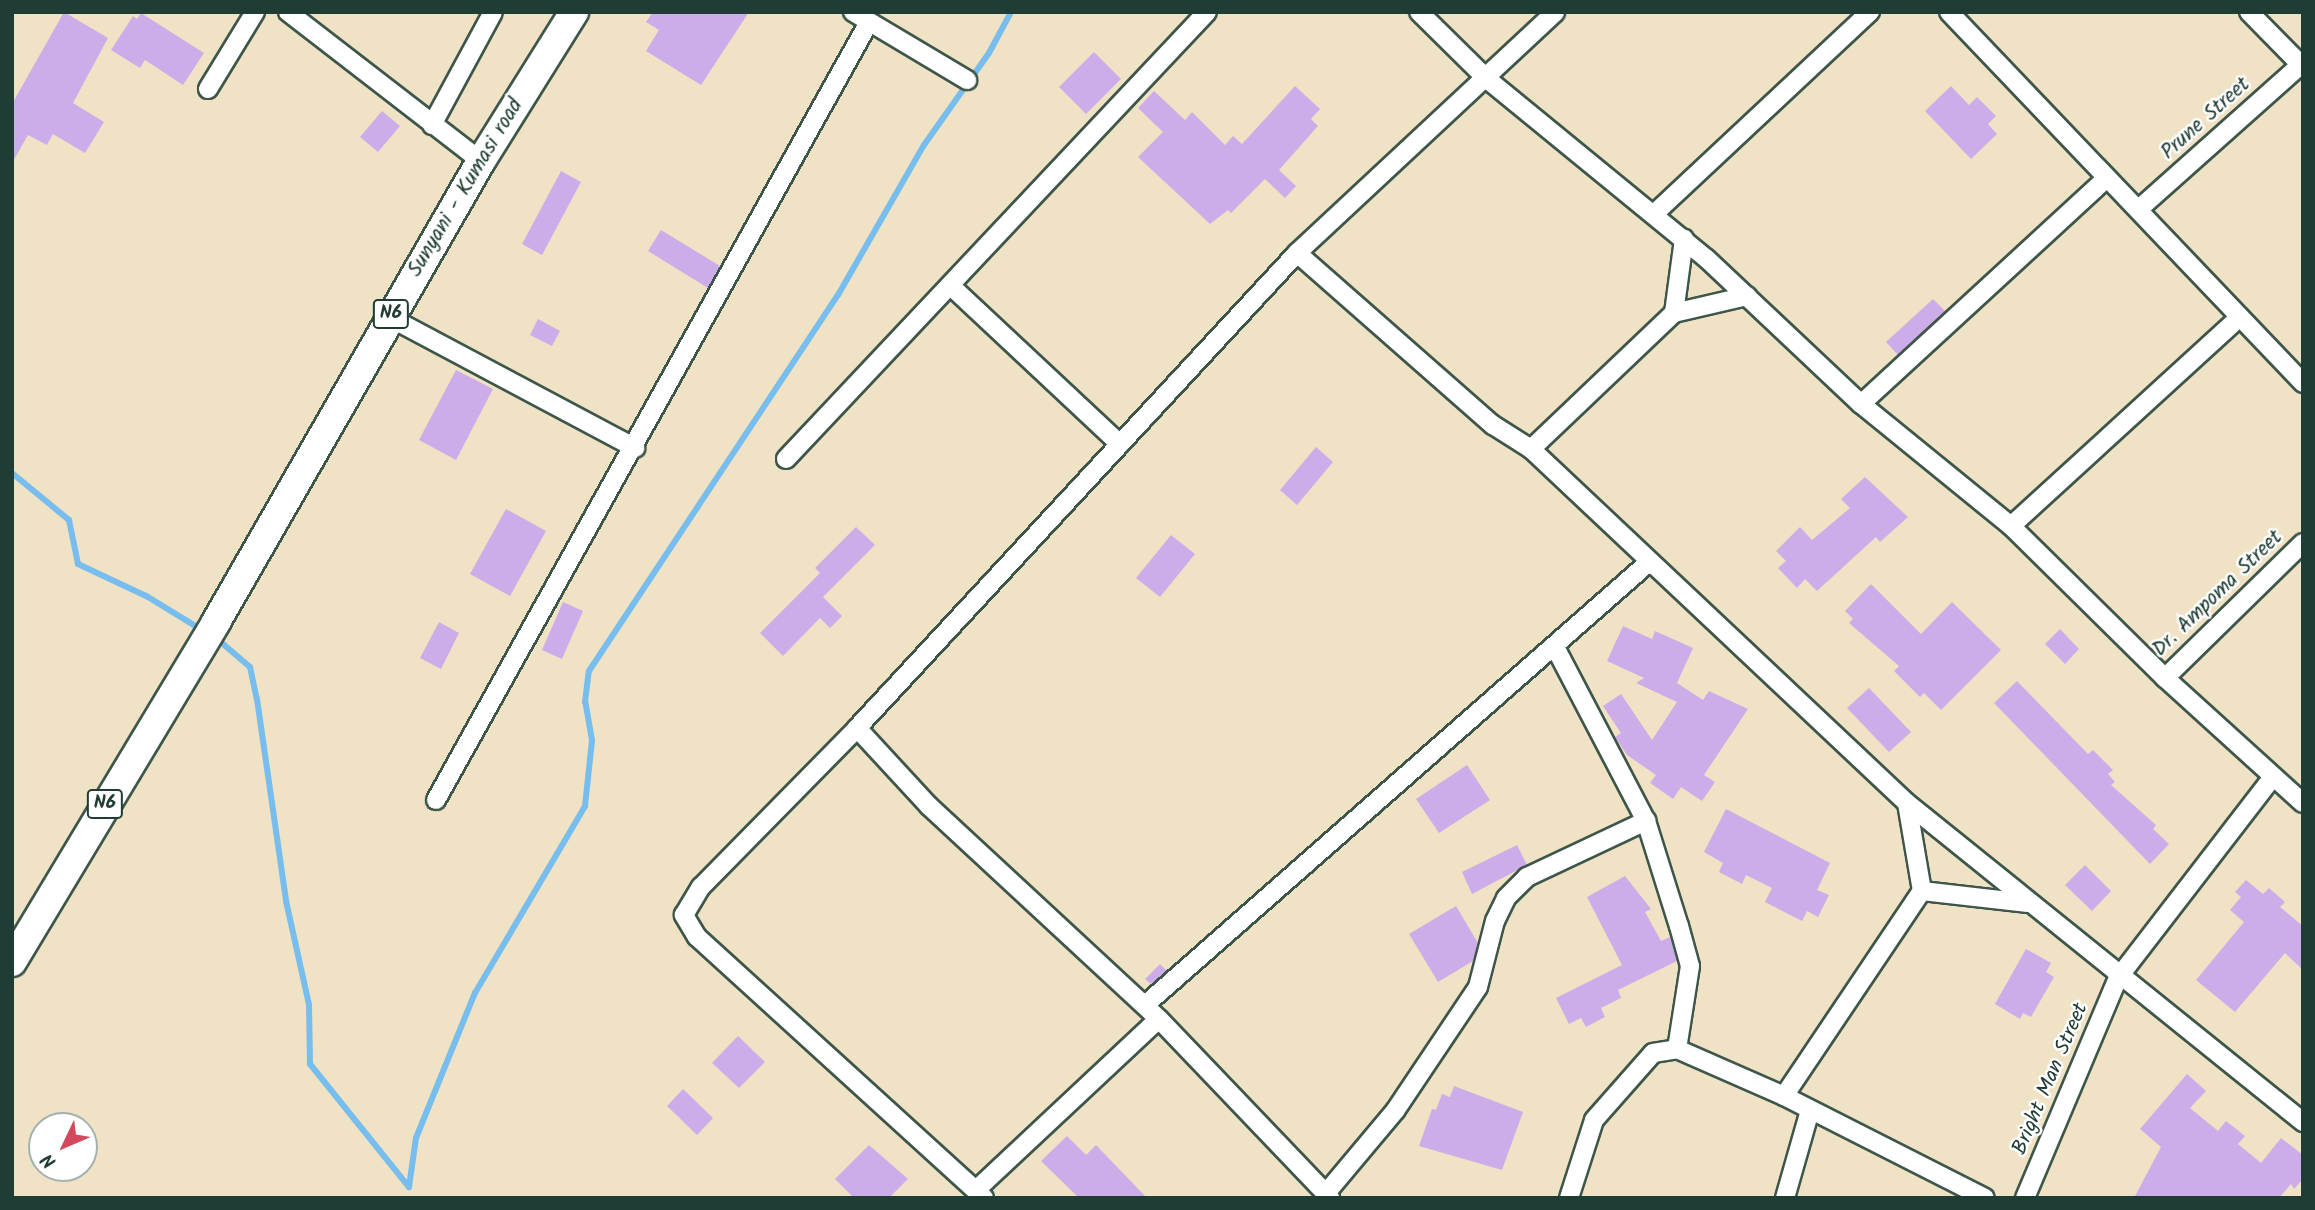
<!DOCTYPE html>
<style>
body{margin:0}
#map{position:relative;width:2315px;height:1210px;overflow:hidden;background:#f0e2c4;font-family:Kalam,sans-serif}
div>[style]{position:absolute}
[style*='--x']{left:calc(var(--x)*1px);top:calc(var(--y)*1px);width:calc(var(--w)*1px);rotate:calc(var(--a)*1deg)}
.stream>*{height:6px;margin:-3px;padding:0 3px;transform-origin:3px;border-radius:3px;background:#77bdee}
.building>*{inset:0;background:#cdade9}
.roads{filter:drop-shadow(2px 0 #3e564a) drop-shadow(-2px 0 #3e564a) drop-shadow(0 2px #3e564a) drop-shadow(0 -2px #3e564a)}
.minor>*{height:18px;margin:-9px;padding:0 9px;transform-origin:9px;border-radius:9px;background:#fff}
.primary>*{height:28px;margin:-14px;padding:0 14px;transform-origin:14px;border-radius:14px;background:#fff}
span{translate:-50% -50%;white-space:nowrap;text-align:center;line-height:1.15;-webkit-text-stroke:5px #fff;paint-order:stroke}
.shield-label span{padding:2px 5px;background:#fff;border:2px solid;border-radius:5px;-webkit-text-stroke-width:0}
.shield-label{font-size:19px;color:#1f3d34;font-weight:700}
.street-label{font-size:21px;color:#1f3d34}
.frame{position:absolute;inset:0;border:14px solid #1f3d34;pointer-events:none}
.north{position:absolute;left:28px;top:1112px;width:70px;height:70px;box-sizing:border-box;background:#fff;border:2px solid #a5b1ae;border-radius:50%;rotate:226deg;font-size:19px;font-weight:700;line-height:28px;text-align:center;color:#1f3d34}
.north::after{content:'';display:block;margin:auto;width:24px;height:32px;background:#d1495b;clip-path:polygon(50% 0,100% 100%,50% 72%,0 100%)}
</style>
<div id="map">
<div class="stream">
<i style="--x:12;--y:473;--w:74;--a:39.5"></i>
<i style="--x:69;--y:520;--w:45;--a:78.4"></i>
<i style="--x:78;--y:564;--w:77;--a:25.2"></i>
<i style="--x:148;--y:597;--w:63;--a:31.4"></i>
<i style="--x:215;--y:637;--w:46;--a:40.6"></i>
<i style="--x:250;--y:667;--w:33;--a:78"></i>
<i style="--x:257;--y:699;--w:204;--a:81.8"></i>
<i style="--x:286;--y:901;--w:107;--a:77.5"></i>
<i style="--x:309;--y:1005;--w:59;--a:89"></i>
<i style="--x:310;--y:1064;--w:158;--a:51.2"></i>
<i style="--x:409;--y:1187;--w:49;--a:-81.9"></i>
<i style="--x:416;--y:1138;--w:157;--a:-67.9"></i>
<i style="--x:475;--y:993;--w:217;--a:-59.5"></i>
<i style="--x:585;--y:806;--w:66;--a:-83.9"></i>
<i style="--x:592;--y:740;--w:39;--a:-100"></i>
<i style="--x:585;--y:702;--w:31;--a:-83"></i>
<i style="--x:589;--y:671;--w:451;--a:-56.5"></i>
<i style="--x:838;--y:295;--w:173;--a:-60.2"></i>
<i style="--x:924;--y:145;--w:113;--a:-54.8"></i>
<i style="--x:989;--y:53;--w:47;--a:-61.8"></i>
</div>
<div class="building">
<i style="clip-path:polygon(64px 12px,108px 38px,73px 103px,104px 122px,85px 153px,53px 134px,47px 145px,28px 135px,12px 163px,12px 104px)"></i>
<i style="clip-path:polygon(653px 12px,749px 12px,701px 85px,646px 51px,659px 30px,646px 22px)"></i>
<i style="clip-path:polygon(141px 13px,204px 53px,183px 85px,145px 60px,140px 68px,111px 50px,133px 16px,137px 19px)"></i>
<i style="clip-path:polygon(1094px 52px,1121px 79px,1086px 114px,1059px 87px)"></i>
<i style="clip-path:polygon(1295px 86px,1320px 109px,1311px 119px,1318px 126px,1279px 170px,1296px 186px,1285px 198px,1265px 179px,1231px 213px,1228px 210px,1210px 224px,1138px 157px,1163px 132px,1138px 108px,1154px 91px,1185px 120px,1192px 112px,1225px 145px,1233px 136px,1242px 144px)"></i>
<i style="clip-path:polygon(1951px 86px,1969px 105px,1977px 97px,1996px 116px,1988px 124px,1997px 134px,1971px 159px,1925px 111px)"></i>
<i style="clip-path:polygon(382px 111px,400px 126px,378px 152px,360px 137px)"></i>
<i style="clip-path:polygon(561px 171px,581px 182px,542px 255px,522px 244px)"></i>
<i style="clip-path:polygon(661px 230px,720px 266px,708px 288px,648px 251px)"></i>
<i style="clip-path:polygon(1933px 299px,1945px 311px,1898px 355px,1886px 342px)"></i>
<i style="clip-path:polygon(538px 319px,560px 331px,552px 346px,530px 335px)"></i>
<i style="clip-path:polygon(456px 370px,493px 389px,456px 460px,419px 440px)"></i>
<i style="clip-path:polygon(1316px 447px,1333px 462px,1297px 505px,1280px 490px)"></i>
<i style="clip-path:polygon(1865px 477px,1908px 517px,1880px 542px,1876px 537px,1817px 591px,1805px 579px,1797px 588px,1778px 568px,1786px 561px,1776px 551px,1800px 527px,1812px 540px,1850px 508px,1841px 499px)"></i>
<i style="clip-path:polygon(506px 509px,546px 531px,510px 596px,470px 574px)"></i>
<i style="clip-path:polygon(856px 527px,875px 545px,823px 597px,842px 616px,830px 628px,820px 618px,783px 656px,760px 633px,820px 573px,815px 568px)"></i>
<i style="clip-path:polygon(1171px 535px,1195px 554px,1160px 597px,1136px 578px)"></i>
<i style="clip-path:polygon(1871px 584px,1921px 634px,1952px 602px,2001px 650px,1941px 710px,1924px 693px,1920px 697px,1894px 671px,1899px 666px,1849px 623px,1853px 619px,1845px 611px)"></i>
<i style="clip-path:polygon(563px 602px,583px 611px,562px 659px,542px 650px)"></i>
<i style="clip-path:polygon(439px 622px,459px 633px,441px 669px,420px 658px)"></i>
<i style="clip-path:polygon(1623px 626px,1652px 639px,1655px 631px,1693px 648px,1677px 683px,1703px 700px,1709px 691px,1748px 709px,1704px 775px,1715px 782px,1702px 801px,1681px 787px,1673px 799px,1650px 783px,1656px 775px,1627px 755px,1615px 737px,1621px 733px,1603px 706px,1621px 694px,1652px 740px,1677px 702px,1636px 683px,1644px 678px,1607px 661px)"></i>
<i style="clip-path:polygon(2060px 629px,2079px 649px,2065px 664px,2045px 644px)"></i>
<i style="clip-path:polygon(2017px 681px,2088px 754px,2093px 750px,2113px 770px,2108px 774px,2115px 782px,2111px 785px,2156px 825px,2153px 829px,2169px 844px,2150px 864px,1994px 703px)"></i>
<i style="clip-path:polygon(1869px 688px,1911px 732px,1889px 752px,1847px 708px)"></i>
<i style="clip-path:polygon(1467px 765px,1490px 800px,1439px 833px,1416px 799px)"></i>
<i style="clip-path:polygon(1726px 809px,1830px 863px,1817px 890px,1829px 895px,1818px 917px,1807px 911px,1802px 921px,1765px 902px,1772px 888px,1746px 875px,1742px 884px,1719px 872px,1723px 863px,1704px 852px)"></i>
<i style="clip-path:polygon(1517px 845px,1527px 865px,1472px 894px,1462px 872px)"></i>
<i style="clip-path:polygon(2085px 865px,2111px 891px,2092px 911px,2065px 885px)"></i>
<i style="clip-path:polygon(1625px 876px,1651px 909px,1645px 912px,1661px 941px,1670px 937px,1677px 961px,1618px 990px,1621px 998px,1601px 1008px,1605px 1017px,1586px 1027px,1581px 1018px,1569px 1024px,1556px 998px,1622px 965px,1587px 897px)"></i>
<i style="clip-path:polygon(2246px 880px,2263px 894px,2269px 888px,2285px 902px,2280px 907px,2303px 926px,2303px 970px,2285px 953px,2235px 1012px,2196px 980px,2244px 922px,2230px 910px,2241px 897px,2235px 892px)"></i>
<i style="clip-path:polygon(1456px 906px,1478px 943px,1473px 961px,1438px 982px,1409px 934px)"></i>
<i style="clip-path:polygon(2026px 949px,2051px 963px,2046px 972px,2054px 977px,2031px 1017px,2023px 1013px,2020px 1019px,1995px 1004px)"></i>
<i style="clip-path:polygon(1160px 964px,1167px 971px,1151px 984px,1145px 979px)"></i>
<i style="clip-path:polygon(738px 1036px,765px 1062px,739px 1088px,712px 1063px)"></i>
<i style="clip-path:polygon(2187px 1074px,2206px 1091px,2190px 1108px,2218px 1131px,2226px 1121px,2245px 1136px,2238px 1144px,2261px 1163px,2281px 1138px,2303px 1155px,2303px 1179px,2294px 1189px,2291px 1184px,2279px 1198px,2134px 1198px,2161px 1147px,2140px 1129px)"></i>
<i style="clip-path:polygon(1454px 1086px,1523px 1112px,1502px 1170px,1419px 1146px,1432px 1109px,1436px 1110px,1442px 1094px,1450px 1097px)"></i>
<i style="clip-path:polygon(683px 1089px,713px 1118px,697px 1135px,667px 1106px)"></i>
<i style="clip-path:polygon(1067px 1136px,1086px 1155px,1096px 1145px,1147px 1198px,1079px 1198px,1041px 1161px)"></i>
<i style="clip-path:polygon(869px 1145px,908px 1179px,889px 1198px,854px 1198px,835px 1179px)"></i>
</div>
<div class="roads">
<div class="minor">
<i style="--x:288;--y:12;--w:244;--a:37.7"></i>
<i style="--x:853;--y:12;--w:133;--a:30.8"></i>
<i style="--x:1419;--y:12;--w:95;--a:44.6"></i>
<i style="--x:1487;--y:79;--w:284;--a:39.3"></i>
<i style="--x:1707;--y:259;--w:212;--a:43.3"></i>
<i style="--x:1861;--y:404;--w:193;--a:39.1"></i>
<i style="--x:2011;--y:526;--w:216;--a:44.6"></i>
<i style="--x:2165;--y:678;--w:186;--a:42.2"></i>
<i style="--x:1949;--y:12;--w:513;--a:46.34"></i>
<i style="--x:2249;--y:12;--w:77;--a:45.5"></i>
<i style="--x:208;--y:89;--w:90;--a:-58.6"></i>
<i style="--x:432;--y:125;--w:128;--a:-61.6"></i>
<i style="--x:2140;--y:208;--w:218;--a:-41.7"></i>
<i style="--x:1654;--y:214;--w:296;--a:-43.1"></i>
<i style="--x:1297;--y:253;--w:261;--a:41.3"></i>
<i style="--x:1493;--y:425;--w:45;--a:32.3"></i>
<i style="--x:1531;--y:449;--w:516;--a:43.27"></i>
<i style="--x:1907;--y:803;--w:509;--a:38.85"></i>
<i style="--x:952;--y:287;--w:230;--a:43.1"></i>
<i style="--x:1674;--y:313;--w:75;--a:-82.3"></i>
<i style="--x:389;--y:317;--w:279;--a:28"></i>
<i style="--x:1861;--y:404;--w:334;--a:-42.6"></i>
<i style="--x:1531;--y:449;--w:197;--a:-43.6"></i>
<i style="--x:1674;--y:313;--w:75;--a:-13.1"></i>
<i style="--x:786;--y:459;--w:614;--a:-46.72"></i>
<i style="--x:2011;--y:526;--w:310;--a:-42.4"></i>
<i style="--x:1555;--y:647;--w:196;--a:62.4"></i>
<i style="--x:1646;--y:821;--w:110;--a:72.6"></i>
<i style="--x:1679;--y:926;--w:41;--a:74.6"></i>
<i style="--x:1690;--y:966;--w:84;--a:98.9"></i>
<i style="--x:2165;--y:678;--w:193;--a:-44.4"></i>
<i style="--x:857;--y:728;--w:106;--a:47.3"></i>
<i style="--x:929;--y:806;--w:313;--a:42.8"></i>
<i style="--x:1159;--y:1019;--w:248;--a:46.3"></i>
<i style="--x:436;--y:800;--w:890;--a:-60.9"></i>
<i style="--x:1922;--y:891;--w:107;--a:6.5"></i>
<i style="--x:1145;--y:1005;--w:671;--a:-41.31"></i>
<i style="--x:1784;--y:1096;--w:247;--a:-56.1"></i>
<i style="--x:1922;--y:891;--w:89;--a:-99.7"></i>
<i style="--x:976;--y:1190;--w:250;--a:-43.1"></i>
<i style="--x:1327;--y:1192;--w:106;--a:-50"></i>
<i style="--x:1395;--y:1111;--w:149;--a:-56.2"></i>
<i style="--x:1478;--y:987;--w:68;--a:-75.6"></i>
<i style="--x:1495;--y:921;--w:25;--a:-64"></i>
<i style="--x:1506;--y:898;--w:30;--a:-45"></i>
<i style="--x:1527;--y:877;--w:132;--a:-25.2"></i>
<i style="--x:984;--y:1198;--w:388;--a:-137.7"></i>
<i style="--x:697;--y:937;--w:26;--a:-121"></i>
<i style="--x:684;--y:915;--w:33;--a:-59"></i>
<i style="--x:701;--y:887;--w:223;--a:-45.5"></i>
<i style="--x:857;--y:728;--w:647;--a:-47.19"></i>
<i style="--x:1297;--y:253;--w:353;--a:-43"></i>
<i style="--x:1569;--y:1198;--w:82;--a:-72.2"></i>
<i style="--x:1594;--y:1120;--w:89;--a:-48.6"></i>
<i style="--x:1653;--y:1053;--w:24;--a:-9"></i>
<i style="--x:1677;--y:1049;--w:117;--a:23.7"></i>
<i style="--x:1784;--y:1096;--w:225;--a:26.9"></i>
<i style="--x:1785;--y:1198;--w:91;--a:-74.1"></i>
<i style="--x:2025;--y:1198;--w:239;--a:-67.1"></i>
<i style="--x:2118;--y:978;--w:254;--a:-52.4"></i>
</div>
<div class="primary">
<i style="--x:12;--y:962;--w:397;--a:-59"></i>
<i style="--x:216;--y:622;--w:532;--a:-60.11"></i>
<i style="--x:481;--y:161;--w:176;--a:-58"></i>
</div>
</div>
<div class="shield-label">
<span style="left:391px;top:314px">N6</span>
<span style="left:105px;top:804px">N6</span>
</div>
<div class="street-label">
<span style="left:2206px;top:119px;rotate:-42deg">Prune Street</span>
<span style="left:466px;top:188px;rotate:-59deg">Sunyani - Kumasi road</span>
<span style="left:2218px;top:594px;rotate:-44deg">Dr. Ampoma Street</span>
<span style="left:2051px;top:1079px;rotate:-67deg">Bright Man Street</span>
</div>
<div class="frame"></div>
<div class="north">N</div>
</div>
